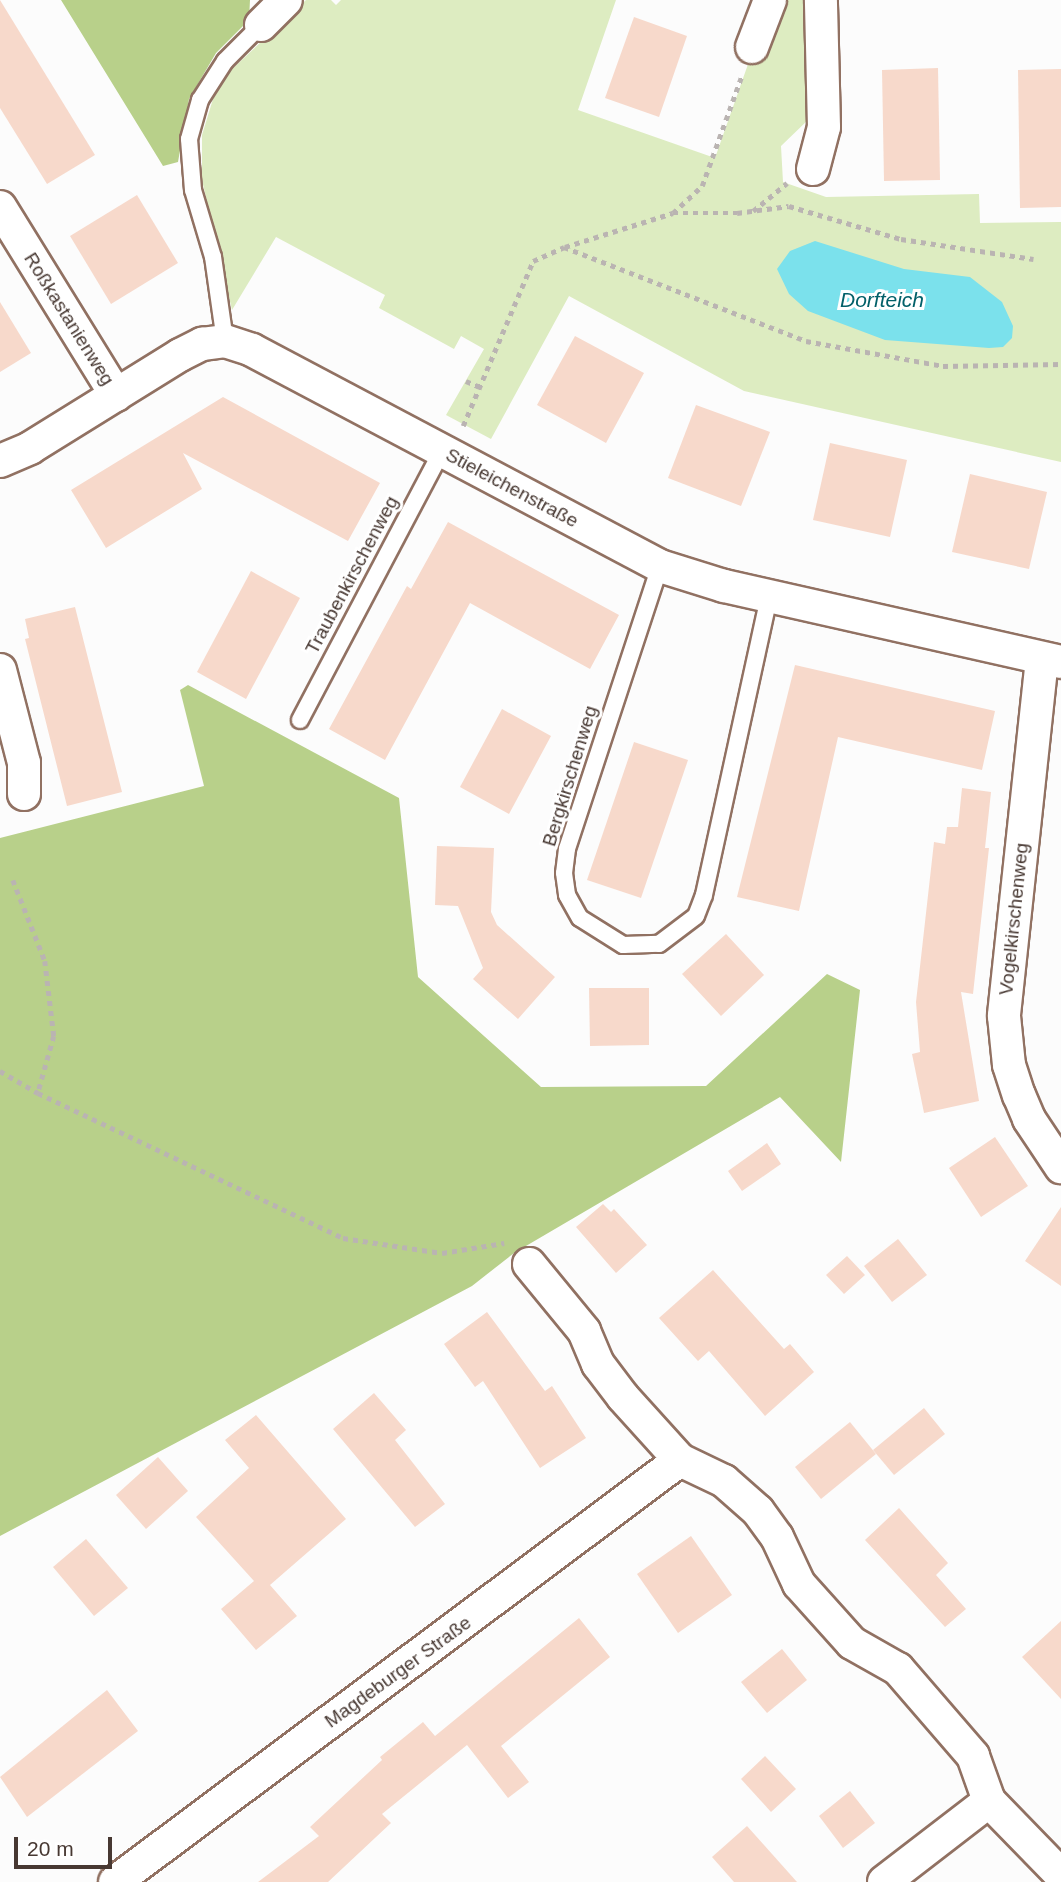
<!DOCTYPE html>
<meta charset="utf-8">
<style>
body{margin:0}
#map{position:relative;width:1061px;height:1882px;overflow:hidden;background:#fcfcfc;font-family:Arial,sans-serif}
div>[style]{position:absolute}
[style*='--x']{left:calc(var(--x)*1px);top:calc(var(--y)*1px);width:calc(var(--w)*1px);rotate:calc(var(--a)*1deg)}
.green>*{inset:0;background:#ddecc1}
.forest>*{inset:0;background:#b8d08a}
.water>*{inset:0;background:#7be1ec}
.building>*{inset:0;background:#f7d9cb}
.path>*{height:4.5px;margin-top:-2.25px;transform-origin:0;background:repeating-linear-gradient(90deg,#bab4b2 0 5px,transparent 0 10px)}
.roads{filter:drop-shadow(2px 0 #917162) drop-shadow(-2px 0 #917162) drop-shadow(0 2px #917162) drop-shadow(0 -2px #917162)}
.service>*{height:16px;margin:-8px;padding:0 8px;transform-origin:8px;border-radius:8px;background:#fff}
.minor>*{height:32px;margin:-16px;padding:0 16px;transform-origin:16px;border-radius:16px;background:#fff}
span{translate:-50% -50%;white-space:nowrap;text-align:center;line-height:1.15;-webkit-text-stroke:6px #fff;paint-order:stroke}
.street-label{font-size:19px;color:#473832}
.water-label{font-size:21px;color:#026069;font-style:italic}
.scale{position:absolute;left:14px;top:1837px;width:98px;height:32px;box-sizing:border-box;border:4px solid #473832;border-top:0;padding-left:9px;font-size:21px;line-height:24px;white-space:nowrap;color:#473832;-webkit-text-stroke:5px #fff;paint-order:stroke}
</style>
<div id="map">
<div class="green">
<i style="clip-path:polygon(306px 0,331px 0,336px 5px,341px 0,616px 0,578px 110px,715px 158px,753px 50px,767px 55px,787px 0,806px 0,808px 120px,781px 146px,783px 182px,826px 197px,979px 194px,980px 223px,1061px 222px,1061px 462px,744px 391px,569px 296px,491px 439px,446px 415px,484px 349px,461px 336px,454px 349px,379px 308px,385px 295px,276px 237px,232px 310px,202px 180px,202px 135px,213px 99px,230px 71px)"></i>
</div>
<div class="forest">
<i style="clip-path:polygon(61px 0,250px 0,249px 20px,216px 53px,189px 99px,178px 162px,163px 166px)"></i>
<i style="clip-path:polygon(188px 685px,399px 798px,418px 977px,541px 1087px,706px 1086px,827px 974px,860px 990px,841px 1162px,780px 1097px,514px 1253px,472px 1286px,0 1536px,0 838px,204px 786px,180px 690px)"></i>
</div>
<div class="water">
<i style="clip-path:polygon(815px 241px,904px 269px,970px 277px,1002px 302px,1013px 326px,1012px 338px,1003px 347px,989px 348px,885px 340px,808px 311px,789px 294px,777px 269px,790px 251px)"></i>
</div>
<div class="building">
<i style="clip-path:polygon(0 0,95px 155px,47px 184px,0 108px)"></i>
<i style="clip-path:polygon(634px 17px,687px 36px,659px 117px,605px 98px)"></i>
<i style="clip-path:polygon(938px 68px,940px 180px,884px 181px,882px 70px)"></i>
<i style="clip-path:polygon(1061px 69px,1061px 207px,1020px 208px,1018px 70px)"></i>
<i style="clip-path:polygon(137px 195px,178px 263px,111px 304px,70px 236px)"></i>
<i style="clip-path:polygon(0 302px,31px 353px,0 372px)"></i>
<i style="clip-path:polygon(575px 336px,644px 373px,606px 443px,537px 405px)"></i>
<i style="clip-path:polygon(223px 397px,380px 483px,348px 541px,183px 453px,202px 489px,106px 548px,71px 490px)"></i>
<i style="clip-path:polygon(696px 405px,770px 432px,741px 506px,668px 478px)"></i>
<i style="clip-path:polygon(830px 443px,907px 460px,890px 537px,813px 520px)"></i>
<i style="clip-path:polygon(970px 474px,1047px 492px,1029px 569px,952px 552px)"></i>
<i style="clip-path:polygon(448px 522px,619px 615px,590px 669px,470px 603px,385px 760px,329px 729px,407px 586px,411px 589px)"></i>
<i style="clip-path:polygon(251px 571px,300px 598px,246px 699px,197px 672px)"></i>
<i style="clip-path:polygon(75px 607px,122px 792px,67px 806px,25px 639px,29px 638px,25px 619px)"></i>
<i style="clip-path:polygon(795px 665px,995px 711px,982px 770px,838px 737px,799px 911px,737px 897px)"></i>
<i style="clip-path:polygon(502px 709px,551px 736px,509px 814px,460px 787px)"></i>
<i style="clip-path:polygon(634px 742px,688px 760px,641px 898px,587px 880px)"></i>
<i style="clip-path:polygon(962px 788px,991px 792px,985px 848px,989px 848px,973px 994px,961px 992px,979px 1101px,924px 1113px,912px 1054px,920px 1052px,916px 1002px,934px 842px,945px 844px,947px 827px,958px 827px)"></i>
<i style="clip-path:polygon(437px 846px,494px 848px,491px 912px,497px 925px,555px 977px,518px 1019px,473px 979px,483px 968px,458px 906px,435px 905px)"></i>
<i style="clip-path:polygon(726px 934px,764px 975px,721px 1016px,682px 974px)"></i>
<i style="clip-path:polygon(589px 988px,649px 988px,649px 1045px,590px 1046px)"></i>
<i style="clip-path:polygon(995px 1137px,1028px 1186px,981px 1217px,949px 1168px)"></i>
<i style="clip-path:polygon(767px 1143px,781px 1164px,742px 1191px,728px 1171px)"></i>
<i style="clip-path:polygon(603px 1204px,611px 1212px,614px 1209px,647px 1245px,616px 1273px,576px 1227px)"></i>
<i style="clip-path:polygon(1061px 1207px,1061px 1286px,1025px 1261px)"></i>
<i style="clip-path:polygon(898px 1239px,927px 1275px,892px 1302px,864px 1266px)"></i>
<i style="clip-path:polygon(847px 1256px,865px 1275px,844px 1294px,826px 1275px)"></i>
<i style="clip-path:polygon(713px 1270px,784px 1349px,790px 1344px,814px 1372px,765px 1416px,709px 1351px,698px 1361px,659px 1318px)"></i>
<i style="clip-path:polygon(487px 1312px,545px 1391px,552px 1386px,586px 1438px,540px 1468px,483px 1381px,475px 1387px,444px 1344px)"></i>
<i style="clip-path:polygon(374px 1393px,406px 1430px,395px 1440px,445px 1504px,415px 1527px,333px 1429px)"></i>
<i style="clip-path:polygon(924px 1408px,945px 1434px,894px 1475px,873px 1450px)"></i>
<i style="clip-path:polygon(256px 1415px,346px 1519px,270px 1585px,297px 1616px,256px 1650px,221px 1609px,254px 1581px,196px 1517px,249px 1468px,225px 1440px)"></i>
<i style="clip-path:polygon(850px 1422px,876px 1454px,821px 1499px,795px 1467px)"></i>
<i style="clip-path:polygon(158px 1457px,188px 1491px,146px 1529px,116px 1495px)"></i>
<i style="clip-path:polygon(899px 1508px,948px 1563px,936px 1575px,966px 1609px,945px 1627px,865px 1540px)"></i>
<i style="clip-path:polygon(691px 1536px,732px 1595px,678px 1633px,637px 1574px)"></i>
<i style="clip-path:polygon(86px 1539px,128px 1588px,94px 1616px,53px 1567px)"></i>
<i style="clip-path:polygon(579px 1618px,610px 1657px,501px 1746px,529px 1782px,508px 1798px,467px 1745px,382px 1814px,391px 1823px,328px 1882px,258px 1882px,319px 1836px,310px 1827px,382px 1760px,380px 1757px,423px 1722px,435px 1736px)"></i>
<i style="clip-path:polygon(1061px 1621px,1061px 1699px,1022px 1657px)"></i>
<i style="clip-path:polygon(782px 1649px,807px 1680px,767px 1713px,741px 1682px)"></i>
<i style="clip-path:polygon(107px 1690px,138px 1731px,27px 1817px,0 1777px)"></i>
<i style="clip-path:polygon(765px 1756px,796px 1789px,771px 1812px,741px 1779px)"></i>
<i style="clip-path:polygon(850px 1791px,875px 1823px,843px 1848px,819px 1816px)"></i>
<i style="clip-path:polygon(747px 1826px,797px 1882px,734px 1882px,712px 1857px)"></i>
</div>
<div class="path">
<i style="--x:753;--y:211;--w:44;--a:-39.5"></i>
<i style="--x:673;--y:213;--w:64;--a:0"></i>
<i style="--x:737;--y:213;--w:52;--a:-7.7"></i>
<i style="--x:789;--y:206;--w:117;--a:16.4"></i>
<i style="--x:901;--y:239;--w:134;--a:8.6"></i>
<i style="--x:565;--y:247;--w:113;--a:-17.5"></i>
<i style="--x:673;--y:213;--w:40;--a:-43"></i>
<i style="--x:702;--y:186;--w:118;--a:-70.2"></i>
<i style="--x:466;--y:381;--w:15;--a:23"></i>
<i style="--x:463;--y:426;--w:179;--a:-67"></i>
<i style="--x:533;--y:261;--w:34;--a:-24"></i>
<i style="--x:564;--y:247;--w:260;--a:21.2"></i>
<i style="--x:806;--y:341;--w:139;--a:10.3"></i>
<i style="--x:943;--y:366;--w:118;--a:-1"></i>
<i style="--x:13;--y:880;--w:87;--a:68.4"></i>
<i style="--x:45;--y:961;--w:76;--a:83.2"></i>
<i style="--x:54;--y:1036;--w:59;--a:105.7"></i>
<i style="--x:0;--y:1071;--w:44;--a:30.1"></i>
<i style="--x:38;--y:1093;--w:338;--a:25.4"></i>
<i style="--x:343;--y:1238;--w:100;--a:8.6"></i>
<i style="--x:442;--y:1253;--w:63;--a:-9.2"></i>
</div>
<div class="roads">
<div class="service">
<i style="--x:225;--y:341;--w:85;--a:-98.1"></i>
<i style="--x:213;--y:257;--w:70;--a:-106.6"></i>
<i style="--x:193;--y:190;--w:51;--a:-94.5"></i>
<i style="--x:189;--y:139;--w:41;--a:-74.2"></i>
<i style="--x:200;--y:100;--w:46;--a:-57.3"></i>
<i style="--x:225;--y:61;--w:51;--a:-45"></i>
<i style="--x:660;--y:566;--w:298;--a:108.2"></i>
<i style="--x:567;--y:849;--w:24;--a:97"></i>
<i style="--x:564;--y:873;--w:22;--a:82"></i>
<i style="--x:567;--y:895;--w:26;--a:61"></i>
<i style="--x:580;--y:918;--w:51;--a:32.1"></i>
<i style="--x:623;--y:945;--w:36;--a:-2"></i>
<i style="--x:659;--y:944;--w:46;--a:-37.1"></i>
<i style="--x:696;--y:916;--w:22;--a:-69"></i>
<i style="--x:704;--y:895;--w:305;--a:-77.7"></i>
<i style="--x:300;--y:720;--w:304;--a:-62.2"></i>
</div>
<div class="minor">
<i style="--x:261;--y:25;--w:35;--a:-45"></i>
<i style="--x:752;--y:47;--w:50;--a:-69"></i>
<i style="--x:813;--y:169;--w:43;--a:-75.3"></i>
<i style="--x:824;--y:127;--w:127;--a:-91.4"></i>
<i style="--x:0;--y:207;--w:221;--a:58.3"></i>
<i style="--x:0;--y:461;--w:33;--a:-23"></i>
<i style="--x:30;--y:448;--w:176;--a:-31.8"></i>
<i style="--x:180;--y:355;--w:25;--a:-27"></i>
<i style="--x:202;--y:344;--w:23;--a:-7"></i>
<i style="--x:225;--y:341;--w:28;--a:18"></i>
<i style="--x:252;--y:350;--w:462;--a:27.9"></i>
<i style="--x:660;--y:566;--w:67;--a:17.4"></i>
<i style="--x:724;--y:586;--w:345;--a:12.7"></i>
<i style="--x:1042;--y:659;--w:359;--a:96.1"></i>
<i style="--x:1004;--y:1016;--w:49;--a:84.2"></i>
<i style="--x:1009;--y:1065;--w:32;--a:72"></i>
<i style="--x:1019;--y:1095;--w:26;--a:67"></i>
<i style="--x:1029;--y:1119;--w:58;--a:56.3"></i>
<i style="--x:0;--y:670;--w:96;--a:75.5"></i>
<i style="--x:24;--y:763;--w:31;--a:90"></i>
<i style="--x:529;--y:1264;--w:87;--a:50.6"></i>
<i style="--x:584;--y:1331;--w:36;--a:67"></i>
<i style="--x:598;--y:1364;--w:41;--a:52.9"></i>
<i style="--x:623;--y:1397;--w:85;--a:47.9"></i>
<i style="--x:680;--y:1460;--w:49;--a:25.5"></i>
<i style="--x:724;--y:1481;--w:45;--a:41.4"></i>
<i style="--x:758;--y:1511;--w:32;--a:54"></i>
<i style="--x:777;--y:1537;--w:52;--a:64.9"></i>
<i style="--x:799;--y:1584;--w:79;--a:48.1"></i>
<i style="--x:852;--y:1643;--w:53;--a:29.5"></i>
<i style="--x:898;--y:1669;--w:115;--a:49.2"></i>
<i style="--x:973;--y:1756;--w:48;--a:70.4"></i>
<i style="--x:989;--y:1801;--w:103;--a:45.8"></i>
<i style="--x:115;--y:1882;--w:705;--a:-36.76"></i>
<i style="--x:884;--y:1882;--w:133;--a:-37.6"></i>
</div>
</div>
<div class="street-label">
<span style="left:69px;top:319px;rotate:58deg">Roßkastanienweg</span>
<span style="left:512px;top:488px;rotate:28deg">Stieleichenstraße</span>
<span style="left:352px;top:575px;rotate:-62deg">Traubenkirschenweg</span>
<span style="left:570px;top:776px;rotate:-73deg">Bergkirschenweg</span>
<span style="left:1014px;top:919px;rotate:-84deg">Vogelkirschenweg</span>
<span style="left:398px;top:1672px;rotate:-36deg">Magdeburger Straße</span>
</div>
<div class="water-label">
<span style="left:882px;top:300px">Dorfteich</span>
</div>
<div class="scale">20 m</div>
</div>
